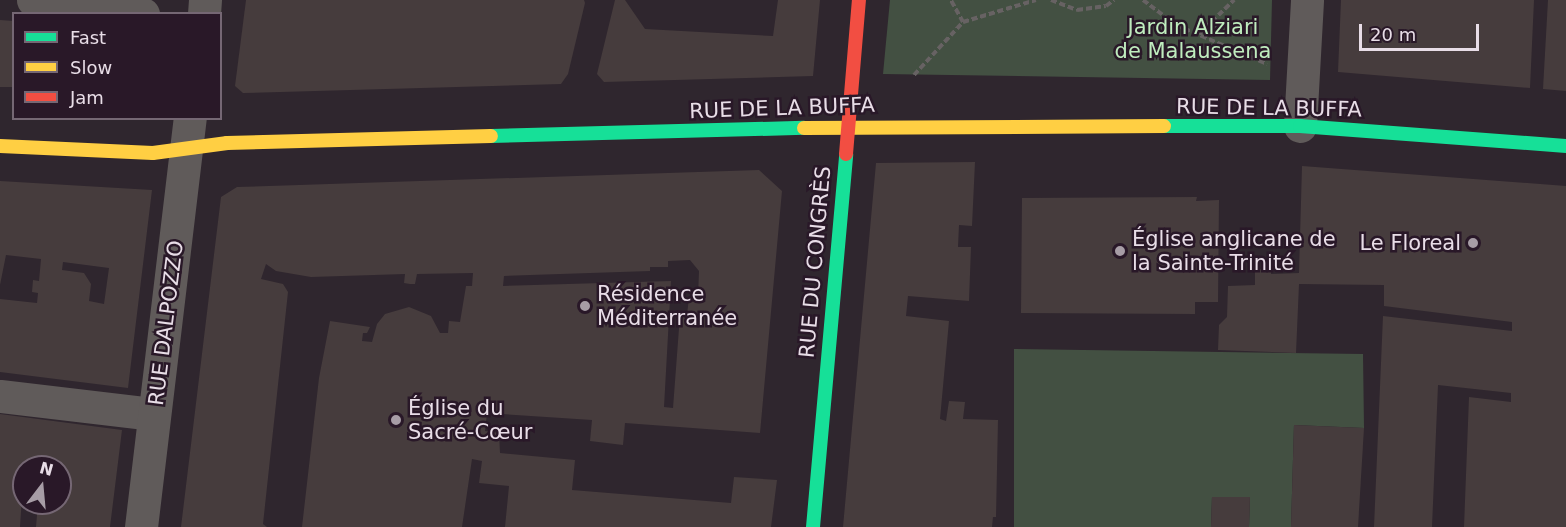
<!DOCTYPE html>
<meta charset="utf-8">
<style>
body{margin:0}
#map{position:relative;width:1566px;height:527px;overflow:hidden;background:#2f262e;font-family:"DejaVu Sans",sans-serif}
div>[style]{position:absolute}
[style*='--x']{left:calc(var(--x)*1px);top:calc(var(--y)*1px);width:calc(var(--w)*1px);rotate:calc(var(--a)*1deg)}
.green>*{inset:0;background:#435042}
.building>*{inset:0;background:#463c3d}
.path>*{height:4px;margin-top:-2px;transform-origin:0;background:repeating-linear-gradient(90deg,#676263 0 6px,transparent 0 9px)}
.street>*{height:33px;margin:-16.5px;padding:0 16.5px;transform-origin:16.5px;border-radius:16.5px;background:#605b5a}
.fast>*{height:14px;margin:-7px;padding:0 7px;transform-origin:7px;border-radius:7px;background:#16e098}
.slow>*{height:14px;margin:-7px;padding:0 7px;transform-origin:7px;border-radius:7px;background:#ffcf43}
.jam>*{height:14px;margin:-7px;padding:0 7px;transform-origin:7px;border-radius:7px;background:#f24e42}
.dots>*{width:16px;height:16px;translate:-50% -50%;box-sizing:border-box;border:3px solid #291828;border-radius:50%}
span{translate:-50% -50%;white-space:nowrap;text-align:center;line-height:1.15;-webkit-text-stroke:5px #291828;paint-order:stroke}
.park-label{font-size:21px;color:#bfecbe}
.street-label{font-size:21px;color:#e8dde7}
.poi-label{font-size:21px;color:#e8dde7}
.left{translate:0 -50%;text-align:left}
.right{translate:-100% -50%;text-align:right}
.legend{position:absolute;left:12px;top:12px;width:210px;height:108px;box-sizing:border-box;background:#291828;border:2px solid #756774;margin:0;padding:8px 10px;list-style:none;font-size:18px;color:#e8dde7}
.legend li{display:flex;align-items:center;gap:12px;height:30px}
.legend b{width:30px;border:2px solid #756774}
.north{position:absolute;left:12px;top:455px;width:60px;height:60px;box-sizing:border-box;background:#291828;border:2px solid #756774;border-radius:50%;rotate:16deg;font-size:16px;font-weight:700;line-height:24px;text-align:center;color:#e8dde7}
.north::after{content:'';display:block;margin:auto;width:21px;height:27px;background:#a79da6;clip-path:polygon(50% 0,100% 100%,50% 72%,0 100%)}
.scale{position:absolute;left:1359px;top:24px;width:120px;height:27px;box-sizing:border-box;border:3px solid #e8dde7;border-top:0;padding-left:8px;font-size:18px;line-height:21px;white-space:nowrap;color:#e8dde7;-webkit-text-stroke:4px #291828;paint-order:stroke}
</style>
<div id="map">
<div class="green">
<i style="clip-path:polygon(890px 0,1272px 0,1270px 80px,883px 74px)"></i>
<i style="clip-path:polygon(1014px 349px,1363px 354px,1364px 428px,1294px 425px,1291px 527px,1249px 527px,1250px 497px,1212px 497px,1211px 527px,1014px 527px)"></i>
</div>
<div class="building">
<i style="clip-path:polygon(246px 0,584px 0,585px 3px,568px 74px,561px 84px,243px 93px,235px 86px)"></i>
<i style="clip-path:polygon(615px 0,625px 0,645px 29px,773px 36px,778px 0,820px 0,813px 76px,604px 82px,597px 74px)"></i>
<i style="clip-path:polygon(1341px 0,1534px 0,1530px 88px,1338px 72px)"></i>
<i style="clip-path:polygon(1548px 0,1566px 0,1566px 91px,1543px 89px)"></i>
<i style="clip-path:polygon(0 20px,14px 21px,14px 87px,0 87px)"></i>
<i style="clip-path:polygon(975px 162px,972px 226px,959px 225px,958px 247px,971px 247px,969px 301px,908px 296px,906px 316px,949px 321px,940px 419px,946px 421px,949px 401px,965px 402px,963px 419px,998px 420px,996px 517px,993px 517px,992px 527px,843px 527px,876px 163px)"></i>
<i style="clip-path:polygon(1302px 166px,1566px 186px,1566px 527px,1464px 527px,1469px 397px,1511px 402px,1511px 393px,1438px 385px,1432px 527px,1374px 527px,1383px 316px,1512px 331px,1512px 322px,1384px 306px,1384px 285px,1299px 284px,1296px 353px,1218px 350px,1219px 325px,1227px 317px,1228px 286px,1255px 285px,1255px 269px,1271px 270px,1271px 274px,1299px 273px)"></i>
<i style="clip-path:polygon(evenodd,759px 170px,782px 191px,760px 433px,625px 423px,623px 445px,590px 441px,592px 420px,487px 413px,485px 431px,499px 433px,500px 453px,575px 460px,572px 490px,731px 503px,734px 477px,777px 480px,771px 527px,505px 527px,509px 486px,479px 483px,482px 461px,472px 459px,462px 527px,302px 527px,319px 378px,330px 321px,370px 327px,367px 333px,363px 333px,362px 341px,372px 342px,377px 324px,385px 314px,409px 307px,431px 316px,440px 333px,448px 333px,449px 321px,460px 322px,466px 286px,472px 286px,473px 273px,417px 274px,415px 284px,410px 284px,404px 283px,405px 274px,311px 277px,276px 271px,266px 264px,261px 279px,283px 284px,288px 292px,263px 524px,267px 527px,181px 527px,221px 197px,237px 187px,759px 170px,690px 260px,699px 271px,698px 297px,689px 297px,687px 315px,680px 315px,673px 408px,664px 407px,671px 281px,503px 286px,504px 276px,650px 271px,650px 267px,668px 267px,668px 261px,690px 260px)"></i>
<i style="clip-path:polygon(evenodd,0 181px,152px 190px,128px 388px,0 372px,0 299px,37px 303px,38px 293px,32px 292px,33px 280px,39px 281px,41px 259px,6px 255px,0 285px,0 181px,63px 262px,109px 268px,104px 304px,89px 301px,91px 284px,84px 273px,62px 270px,63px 262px)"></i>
<i style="clip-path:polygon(1197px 197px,1196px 201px,1219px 200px,1218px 302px,1195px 302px,1195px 314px,1021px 313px,1022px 198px)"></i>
<i style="clip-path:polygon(0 414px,122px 430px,110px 527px,36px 527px,38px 503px,60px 503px,60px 467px,24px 467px,20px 527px,0 527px)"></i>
<i style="clip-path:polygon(1294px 425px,1364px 428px,1358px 527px,1291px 527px)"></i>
<i style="clip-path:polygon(1212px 497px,1250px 497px,1249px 527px,1211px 527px)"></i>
</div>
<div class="path">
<i style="--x:1051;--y:0;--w:28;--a:21"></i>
<i style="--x:1077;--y:10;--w:29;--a:-8"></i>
<i style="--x:1106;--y:6;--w:10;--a:-37"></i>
<i style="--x:1143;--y:0;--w:41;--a:37.1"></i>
<i style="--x:1176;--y:25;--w:99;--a:23.2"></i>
<i style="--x:963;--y:22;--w:76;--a:-16.8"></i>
<i style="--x:1199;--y:34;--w:49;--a:-44.2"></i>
<i style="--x:914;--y:75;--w:72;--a:-47.2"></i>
<i style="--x:963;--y:22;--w:25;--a:-119"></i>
</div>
<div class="street">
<i style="--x:33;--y:0;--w:111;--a:7.3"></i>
<i style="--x:204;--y:14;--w:14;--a:-86"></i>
<i style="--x:1300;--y:126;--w:126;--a:-86.8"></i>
<i style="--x:0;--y:396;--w:155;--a:6.7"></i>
<i style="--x:141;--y:527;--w:412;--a:-83.2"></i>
</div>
<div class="fast">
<i style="--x:1164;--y:126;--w:136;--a:0"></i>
<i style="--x:1300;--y:126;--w:267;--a:4.3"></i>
<i style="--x:491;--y:136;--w:313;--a:-1.5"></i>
<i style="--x:813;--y:527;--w:374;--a:-84.9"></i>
</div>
<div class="slow">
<i style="--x:804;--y:128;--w:360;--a:-0.3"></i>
<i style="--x:0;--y:146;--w:153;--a:2.6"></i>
<i style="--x:153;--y:153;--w:75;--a:-7.7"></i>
<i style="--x:227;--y:143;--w:264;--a:-1.5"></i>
</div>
<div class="jam">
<i style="--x:846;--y:154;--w:155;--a:-85.2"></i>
</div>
<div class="dots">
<i style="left:1473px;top:243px;background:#a79da6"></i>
<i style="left:1120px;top:251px;background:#a79da6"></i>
<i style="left:585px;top:306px;background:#a79da6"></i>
<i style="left:396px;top:420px;background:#a79da6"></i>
</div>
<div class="park-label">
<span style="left:1193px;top:39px">Jardin Alziari<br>de Malaussena</span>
</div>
<div class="street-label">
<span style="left:782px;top:108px;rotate:-2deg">RUE DE LA BUFFA</span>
<span style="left:1269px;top:108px;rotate:1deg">RUE DE LA BUFFA</span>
<span style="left:815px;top:262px;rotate:-85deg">RUE DU CONGRÈS</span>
<span style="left:166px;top:323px;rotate:-83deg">RUE DALPOZZO</span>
</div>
<div class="poi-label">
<span class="left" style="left:1132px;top:251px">Église anglicane de<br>la Sainte-Trinité</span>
<span class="right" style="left:1461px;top:243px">Le Floreal</span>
<span class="left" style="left:597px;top:306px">Résidence<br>Méditerranée</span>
<span class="left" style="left:408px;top:420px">Église du<br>Sacré-Cœur</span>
</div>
<ul class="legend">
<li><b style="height:8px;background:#16e098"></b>Fast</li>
<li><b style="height:8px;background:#ffcf43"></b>Slow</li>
<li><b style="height:8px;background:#f24e42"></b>Jam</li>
</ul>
<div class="north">N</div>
<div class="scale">20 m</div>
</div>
